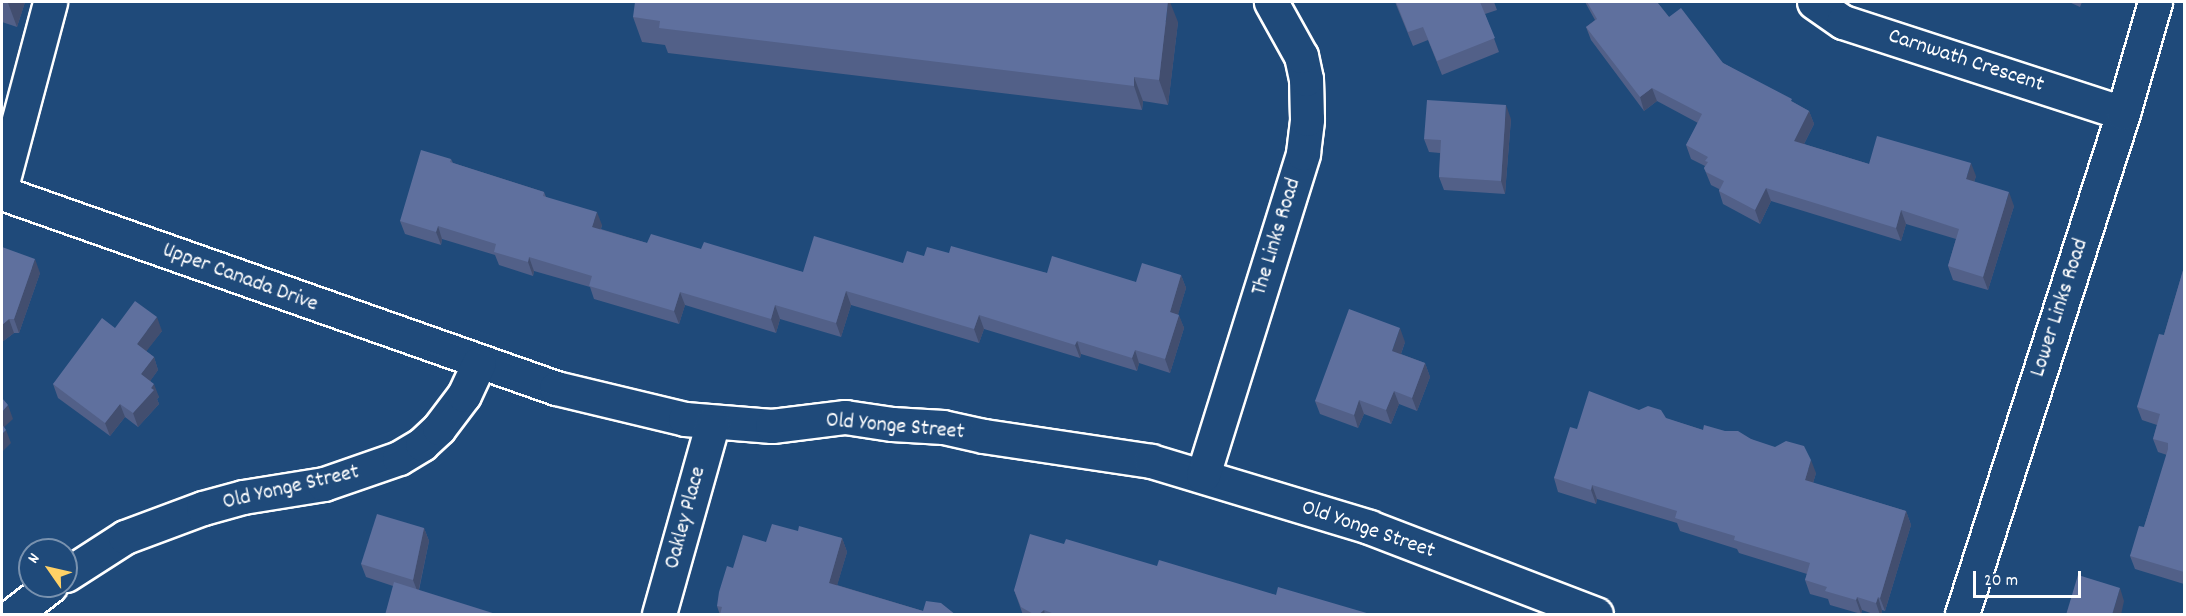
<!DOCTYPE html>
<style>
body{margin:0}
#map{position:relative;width:2186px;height:616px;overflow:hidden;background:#1f4a7a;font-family:Dekko,sans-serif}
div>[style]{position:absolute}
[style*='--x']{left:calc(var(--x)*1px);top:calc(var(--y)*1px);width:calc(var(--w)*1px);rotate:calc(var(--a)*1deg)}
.roads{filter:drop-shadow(2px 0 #fff) drop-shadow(-2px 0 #fff) drop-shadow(0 2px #fff) drop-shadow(0 -2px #fff)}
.minor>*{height:33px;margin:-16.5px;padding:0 16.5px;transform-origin:16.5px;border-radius:16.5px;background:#1f4a7a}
.wall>*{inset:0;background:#526088}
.shaded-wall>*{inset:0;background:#424e6f}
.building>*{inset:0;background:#5f709e}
span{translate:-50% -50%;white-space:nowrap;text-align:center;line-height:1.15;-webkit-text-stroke:4.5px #1f4a7a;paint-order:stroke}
.street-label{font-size:22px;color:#fff}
.frame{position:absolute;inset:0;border:3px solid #fff;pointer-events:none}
.north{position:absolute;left:18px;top:538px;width:60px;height:60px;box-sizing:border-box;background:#1f4a7a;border:2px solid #7992af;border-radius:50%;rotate:304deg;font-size:16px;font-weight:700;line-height:24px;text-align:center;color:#fff}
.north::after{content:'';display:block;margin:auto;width:21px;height:27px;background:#ffd166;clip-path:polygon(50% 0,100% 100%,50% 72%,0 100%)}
.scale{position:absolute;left:1973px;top:571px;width:108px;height:27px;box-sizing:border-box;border:3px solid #fff;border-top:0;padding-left:8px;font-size:18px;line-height:21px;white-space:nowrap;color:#fff;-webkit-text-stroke:4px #1f4a7a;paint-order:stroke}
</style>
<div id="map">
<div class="roads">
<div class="minor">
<i style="--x:1814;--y:2;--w:35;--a:35"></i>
<i style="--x:1843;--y:22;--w:294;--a:18"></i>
<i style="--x:2;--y:183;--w:187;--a:-75.1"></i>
<i style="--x:2;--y:193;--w:587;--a:19.39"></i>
<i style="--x:556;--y:388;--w:133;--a:13.5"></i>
<i style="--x:685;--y:419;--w:87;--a:4.6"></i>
<i style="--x:772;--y:426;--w:74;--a:-7"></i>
<i style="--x:845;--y:417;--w:48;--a:8.5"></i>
<i style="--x:892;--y:424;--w:51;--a:3.4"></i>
<i style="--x:943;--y:427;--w:42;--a:12.4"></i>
<i style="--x:984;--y:436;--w:169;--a:8.5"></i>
<i style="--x:1151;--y:461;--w:228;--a:16.8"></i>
<i style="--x:1369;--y:527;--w:243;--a:21"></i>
<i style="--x:1203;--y:475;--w:337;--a:-72.7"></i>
<i style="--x:1303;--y:153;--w:34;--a:-83"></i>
<i style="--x:1307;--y:119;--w:40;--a:-91.4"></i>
<i style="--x:1306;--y:79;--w:24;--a:-102"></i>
<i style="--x:1301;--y:56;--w:62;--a:-119.1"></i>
<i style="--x:66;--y:575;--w:70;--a:-32.8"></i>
<i style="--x:125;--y:537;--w:83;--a:-20.4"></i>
<i style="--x:203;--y:508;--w:41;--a:-15.4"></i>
<i style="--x:243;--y:497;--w:82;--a:-9.1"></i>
<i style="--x:324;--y:484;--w:79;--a:-19.1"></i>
<i style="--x:399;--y:458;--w:27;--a:-31"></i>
<i style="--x:422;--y:444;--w:23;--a:-43"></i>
<i style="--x:439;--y:428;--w:41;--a:-52.9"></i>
<i style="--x:464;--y:395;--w:35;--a:-65"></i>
<i style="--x:14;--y:614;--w:46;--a:-37.9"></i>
<i style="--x:659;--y:614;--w:199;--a:-74.3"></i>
<i style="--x:1962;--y:614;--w:526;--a:-72.18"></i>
<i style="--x:2123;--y:113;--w:116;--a:-73.9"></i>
</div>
</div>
<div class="wall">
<i style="clip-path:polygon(2px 2px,25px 2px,17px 27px,2px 22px)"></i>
<i style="clip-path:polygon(1395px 2px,1494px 2px,1497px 10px,1485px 14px,1499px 52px,1442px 75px,1428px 40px,1413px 46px)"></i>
<i style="clip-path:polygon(1585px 2px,1657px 2px,1669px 17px,1723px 63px,1809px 111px,1814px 124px,1804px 144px,1869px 164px,1976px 176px,1974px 182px,2014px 206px,1988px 290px,1953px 280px,1948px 266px,1956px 239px,1906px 224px,1901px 241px,1771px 201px,1760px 224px,1723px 204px,1719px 191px,1719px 189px,1711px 185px,1704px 168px,1705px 166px,1691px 159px,1686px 145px,1698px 123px,1657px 101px,1644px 111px,1591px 40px,1586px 27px,1595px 20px)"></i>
<i style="clip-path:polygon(2069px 2px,2082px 2px,2080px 7px)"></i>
<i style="clip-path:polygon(633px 17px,1178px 22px,1168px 105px,1143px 101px,1142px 110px,668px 53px,665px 45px,642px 42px)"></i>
<i style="clip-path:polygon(1511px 119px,1505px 194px,1444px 190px,1439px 177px,1440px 153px,1429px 152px,1424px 139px)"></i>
<i style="clip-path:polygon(451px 159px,453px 163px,544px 192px,546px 197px,602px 225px,601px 229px,647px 243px,701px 249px,803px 272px,903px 263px,924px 256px,949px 253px,1047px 273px,1136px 282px,1181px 275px,1186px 288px,1178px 314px,1184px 328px,1170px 373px,1139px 363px,1137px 371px,1081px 354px,1080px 358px,984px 329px,979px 343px,851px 305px,841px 337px,780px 319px,776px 333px,685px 305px,679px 324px,594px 299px,590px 287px,534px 271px,533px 276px,499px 265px,495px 255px,442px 239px,441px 245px,405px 234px,400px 221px)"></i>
<i style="clip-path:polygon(2px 247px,40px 273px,19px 333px,14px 333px,2px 342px)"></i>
<i style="clip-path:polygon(2184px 267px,2184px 584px,2135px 569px,2130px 556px,2144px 527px,2167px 455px,2158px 452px,2153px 439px,2157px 425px,2142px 420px,2137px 407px,2164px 335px)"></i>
<i style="clip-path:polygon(115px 328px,162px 331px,146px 351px,154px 357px,158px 370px,150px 381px,159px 397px,157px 399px,159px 404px,138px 427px,125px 417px,110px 436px,58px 398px,53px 384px)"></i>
<i style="clip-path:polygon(1405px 342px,1401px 354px,1425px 363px,1430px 377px,1417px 411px,1399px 404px,1391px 424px,1364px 414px,1358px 428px,1320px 414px,1315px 401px)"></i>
<i style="clip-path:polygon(1639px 410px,1703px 430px,1725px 431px,1751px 439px,1816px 473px,1813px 483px,1906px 511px,1911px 525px,1885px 611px,1882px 610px,1881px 615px,1876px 615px,1862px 610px,1861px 614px,1830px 605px,1828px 599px,1810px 594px,1805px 580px,1807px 574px,1739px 553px,1737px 549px,1680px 531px,1677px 523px,1597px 499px,1596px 504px,1558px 492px,1554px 478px,1577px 429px)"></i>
<i style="clip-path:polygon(424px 528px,429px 541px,419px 590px,393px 586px,366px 577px,361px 564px)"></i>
<i style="clip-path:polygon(798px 531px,842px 538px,847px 552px,837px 585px,923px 611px,956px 615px,720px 615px,717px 606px,766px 542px)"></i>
<i style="clip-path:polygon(1064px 544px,1276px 595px,1370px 615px,1023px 615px,1014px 590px)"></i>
</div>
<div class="shaded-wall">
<i style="clip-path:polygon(8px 2px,25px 2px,17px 27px,8px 3px)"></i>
<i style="clip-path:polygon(1168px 2px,1170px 2px,1178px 22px,1168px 105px,1159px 80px)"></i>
<i style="clip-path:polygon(1134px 77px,1143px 101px,1142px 110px,1134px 86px)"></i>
<i style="clip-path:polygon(1652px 88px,1657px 101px,1644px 111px,1640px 97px)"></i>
<i style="clip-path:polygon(1506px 105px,1511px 119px,1505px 194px,1501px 181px)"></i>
<i style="clip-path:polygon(1809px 111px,1814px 124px,1799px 154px,1794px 141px)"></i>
<i style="clip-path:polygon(1971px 163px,1976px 176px,1971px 192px,1966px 179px)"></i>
<i style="clip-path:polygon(1766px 188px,1771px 201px,1760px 224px,1755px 210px)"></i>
<i style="clip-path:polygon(2009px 192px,2014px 206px,1988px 290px,1983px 277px)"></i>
<i style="clip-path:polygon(1901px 210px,1906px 224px,1901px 241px,1896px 228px)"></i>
<i style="clip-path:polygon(597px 212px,602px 225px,597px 240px,592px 227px)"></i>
<i style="clip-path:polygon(438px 226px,442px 239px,441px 245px,436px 232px)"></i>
<i style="clip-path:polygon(529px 257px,534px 271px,533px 276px,528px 262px)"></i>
<i style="clip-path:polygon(35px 259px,40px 273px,19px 333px,14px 319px)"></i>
<i style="clip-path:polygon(1181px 275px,1186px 288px,1175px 325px,1170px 312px)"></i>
<i style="clip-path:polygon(846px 291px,851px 305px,841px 337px,836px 323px)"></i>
<i style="clip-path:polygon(680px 292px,685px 305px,679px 324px,674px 311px)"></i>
<i style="clip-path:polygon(775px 305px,780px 319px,776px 333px,771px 319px)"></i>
<i style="clip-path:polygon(979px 315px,984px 329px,979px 343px,974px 329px)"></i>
<i style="clip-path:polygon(1179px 315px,1184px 328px,1170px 373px,1165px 359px)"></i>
<i style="clip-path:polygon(157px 317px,162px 331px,142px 357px,137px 344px)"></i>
<i style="clip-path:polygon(9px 319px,14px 333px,2px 342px,2px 325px)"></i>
<i style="clip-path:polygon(1400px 328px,1405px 342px,1397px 365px,1392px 351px)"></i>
<i style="clip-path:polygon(1077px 341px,1081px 354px,1080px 358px,1075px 345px)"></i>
<i style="clip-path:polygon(1135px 350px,1139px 363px,1137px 371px,1132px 358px)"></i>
<i style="clip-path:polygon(154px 357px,158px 370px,146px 387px,141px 374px)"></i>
<i style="clip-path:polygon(1425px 363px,1430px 377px,1417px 411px,1412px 398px)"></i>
<i style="clip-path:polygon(154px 384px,159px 397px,157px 399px,159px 404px,138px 427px,133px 413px)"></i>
<i style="clip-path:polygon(1394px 391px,1399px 404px,1391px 424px,1386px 410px)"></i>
<i style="clip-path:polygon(1359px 400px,1364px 414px,1358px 428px,1354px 415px)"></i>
<i style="clip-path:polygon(120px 404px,125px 417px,110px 436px,105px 423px)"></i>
<i style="clip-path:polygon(8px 405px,13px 419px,2px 429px,2px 412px)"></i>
<i style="clip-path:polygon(6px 430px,11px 443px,2px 452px,2px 434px)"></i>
<i style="clip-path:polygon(1811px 460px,1816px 473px,1810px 493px,1805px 480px)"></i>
<i style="clip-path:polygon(1592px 485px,1597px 499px,1596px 504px,1591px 490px)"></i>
<i style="clip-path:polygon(1906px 511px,1911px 525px,1885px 611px,1880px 598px)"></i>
<i style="clip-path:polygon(424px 528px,429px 541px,418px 593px,413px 580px)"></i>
<i style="clip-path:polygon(842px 538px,847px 552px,834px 596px,829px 583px)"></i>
<i style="clip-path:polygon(2120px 588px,2124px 601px,2121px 615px,2112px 615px)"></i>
<i style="clip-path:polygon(1857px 597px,1862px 610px,1861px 614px,1856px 600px)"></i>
<i style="clip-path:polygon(1878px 597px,1882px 610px,1881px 615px,1880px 615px,1876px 603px)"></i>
<i style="clip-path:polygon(1044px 610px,1045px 615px,1038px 615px)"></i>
</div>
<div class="building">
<i style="clip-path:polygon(635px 2px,1168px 2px,1159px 80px,1134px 77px,1134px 86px,659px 28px,660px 21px,633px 17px)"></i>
<i style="clip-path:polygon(1396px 2px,1480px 2px,1495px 38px,1437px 61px,1423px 27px,1408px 32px)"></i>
<i style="clip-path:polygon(1587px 2px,1657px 2px,1669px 17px,1681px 8px,1723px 63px,1792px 99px,1791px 101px,1809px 111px,1794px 141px,1869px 164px,1877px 136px,1971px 163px,1966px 179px,2009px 192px,1983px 277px,1948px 266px,1959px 229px,1901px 210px,1896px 228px,1766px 188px,1755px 210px,1719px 191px,1724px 181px,1706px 172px,1704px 168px,1708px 162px,1705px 161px,1708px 157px,1686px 145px,1702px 114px,1652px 88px,1640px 97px,1586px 27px,1597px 19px)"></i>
<i style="clip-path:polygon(1427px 100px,1506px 105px,1501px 181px,1439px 177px,1441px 140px,1424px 139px)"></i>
<i style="clip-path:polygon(421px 150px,451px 159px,450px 162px,544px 192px,543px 196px,597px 212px,592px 227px,647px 243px,651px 234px,701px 249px,704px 242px,803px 272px,814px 236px,903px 263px,907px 251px,924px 256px,927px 247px,949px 253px,951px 246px,1047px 273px,1052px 256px,1136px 282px,1142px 263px,1181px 275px,1170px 312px,1179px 315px,1165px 359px,1135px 350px,1132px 358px,1077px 341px,1075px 345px,979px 315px,974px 329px,846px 291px,836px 323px,775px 305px,771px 319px,680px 292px,674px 311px,589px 286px,592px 276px,529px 257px,528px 262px,494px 252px,496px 244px,438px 226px,436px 232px,400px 221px)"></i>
<i style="clip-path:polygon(2px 247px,35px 259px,14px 319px,9px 319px,2px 325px)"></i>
<i style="clip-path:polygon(2184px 267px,2184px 572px,2130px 556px,2139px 526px,2144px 527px,2168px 449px,2168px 443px,2153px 439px,2160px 414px,2137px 407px,2159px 334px,2164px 335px)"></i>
<i style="clip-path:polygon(135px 301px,157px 317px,137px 344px,154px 357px,141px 374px,154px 384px,151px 388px,154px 390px,133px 413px,120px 404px,105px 423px,53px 384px,102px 318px,115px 328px)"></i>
<i style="clip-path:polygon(1349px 309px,1400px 328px,1392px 351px,1425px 363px,1412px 398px,1394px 391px,1386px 410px,1359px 400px,1354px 415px,1315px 401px)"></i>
<i style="clip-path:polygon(1589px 391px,1639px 410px,1648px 406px,1661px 410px,1666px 418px,1703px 430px,1704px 425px,1725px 431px,1738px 431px,1751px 439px,1775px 447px,1786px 441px,1804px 446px,1811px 460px,1805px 480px,1906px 511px,1880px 598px,1878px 597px,1876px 603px,1857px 597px,1856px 600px,1825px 591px,1827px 587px,1805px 580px,1810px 563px,1734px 540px,1735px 536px,1675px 518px,1677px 511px,1592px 485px,1591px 490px,1554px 478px,1570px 427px,1577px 429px)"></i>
<i style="clip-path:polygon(2px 398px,8px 405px,2px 412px)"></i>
<i style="clip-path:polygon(2px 424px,6px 430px,2px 434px)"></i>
<i style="clip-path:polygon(377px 514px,424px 528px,413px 580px,361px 564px)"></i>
<i style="clip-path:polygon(772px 524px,798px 531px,799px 526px,842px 538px,829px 583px,923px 611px,926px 601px,941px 603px,956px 615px,720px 615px,722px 607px,717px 606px,719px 592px,727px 566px,733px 568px,743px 535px,766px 542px)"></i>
<i style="clip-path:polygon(1030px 534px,1064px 544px,1066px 539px,1157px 566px,1159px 560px,1276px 595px,1278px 587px,1370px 614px,1057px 615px,1044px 610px,1038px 615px,1035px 615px,1021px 607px,1014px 590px)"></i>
<i style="clip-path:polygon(2078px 575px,2120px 588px,2112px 615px,2066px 615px)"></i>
<i style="clip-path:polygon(394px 582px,499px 615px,385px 615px)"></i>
</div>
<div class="street-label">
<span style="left:1966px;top:61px;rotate:18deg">Carnwath Crescent</span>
<span style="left:1277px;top:237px;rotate:-73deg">The Links Road</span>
<span style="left:240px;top:278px;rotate:20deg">Upper Canada Drive</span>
<span style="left:2060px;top:308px;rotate:-72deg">Lower Links Road</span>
<span style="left:895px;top:427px;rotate:5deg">Old Yonge Street</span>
<span style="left:291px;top:488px;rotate:-13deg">Old Yonge Street</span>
<span style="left:686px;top:518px;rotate:-75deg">Oakley Place</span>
<span style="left:1368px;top:530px;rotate:19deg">Old Yonge Street</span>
</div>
<div class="frame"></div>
<div class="north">N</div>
<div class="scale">20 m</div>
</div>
